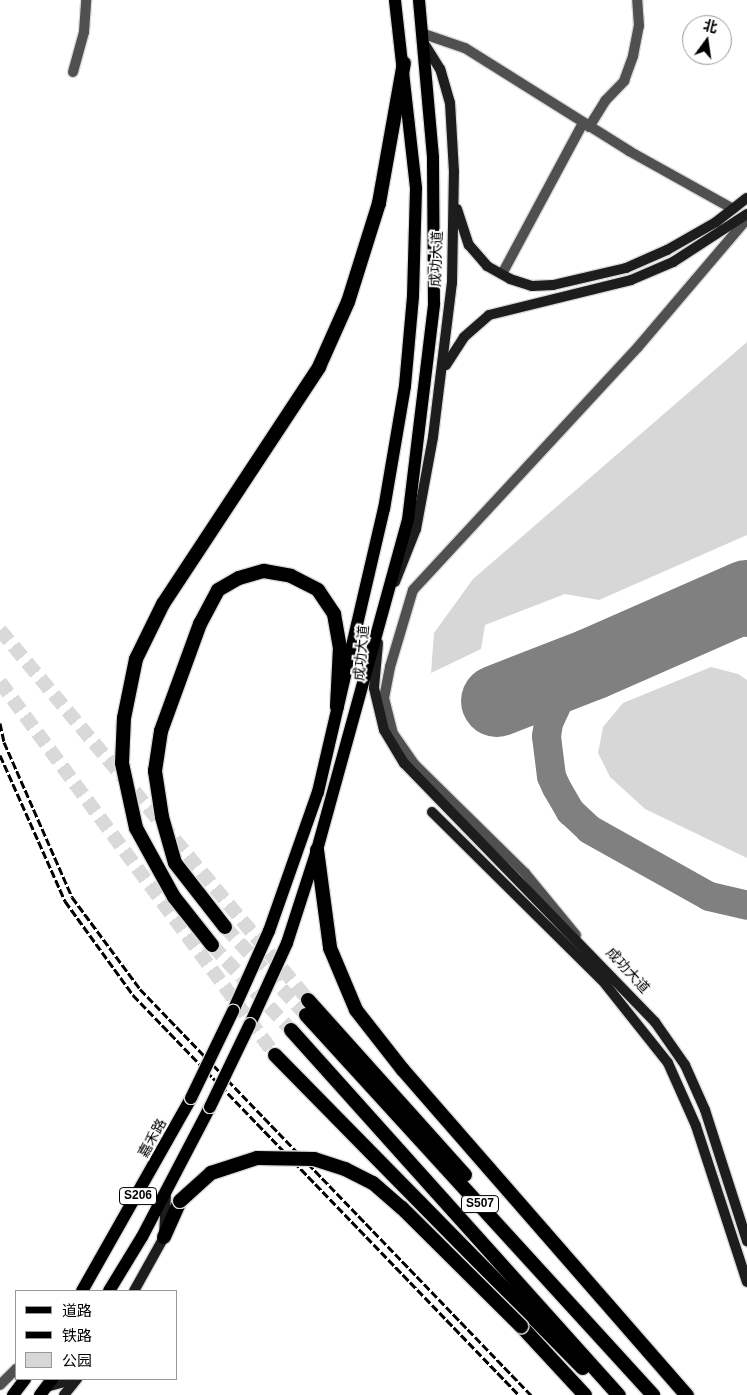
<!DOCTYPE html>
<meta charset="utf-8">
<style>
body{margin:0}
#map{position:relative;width:747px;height:1395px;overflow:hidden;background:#fff;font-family:Arial,"Noto Sans SC",sans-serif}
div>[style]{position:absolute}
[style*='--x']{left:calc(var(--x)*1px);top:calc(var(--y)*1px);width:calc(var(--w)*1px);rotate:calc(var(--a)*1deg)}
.green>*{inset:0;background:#d7d7d7}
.taxiway>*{height:29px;margin:-14.5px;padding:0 14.5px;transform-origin:14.5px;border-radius:14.5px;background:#808080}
.runway>*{height:72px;margin:-36px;padding:0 36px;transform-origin:36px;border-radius:36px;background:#808080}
.trunk-tunnel>*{height:14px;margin-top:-7px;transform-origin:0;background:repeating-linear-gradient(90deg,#d9d9d9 0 14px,transparent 0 21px)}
.roads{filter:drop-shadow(1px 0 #dbdbdb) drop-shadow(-1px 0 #dbdbdb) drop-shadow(0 1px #dbdbdb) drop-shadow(0 -1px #dbdbdb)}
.minor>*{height:10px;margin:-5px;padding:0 5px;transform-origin:5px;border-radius:5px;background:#505050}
.tertiary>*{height:10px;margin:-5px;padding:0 5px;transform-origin:5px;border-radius:5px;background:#505050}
.secondary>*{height:10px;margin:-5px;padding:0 5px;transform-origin:5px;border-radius:5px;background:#1d1d1d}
.primary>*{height:12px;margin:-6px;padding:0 6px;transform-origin:6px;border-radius:6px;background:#000}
.trunk>*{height:14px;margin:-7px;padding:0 7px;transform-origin:7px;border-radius:7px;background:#000}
.rail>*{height:3px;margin-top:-1.5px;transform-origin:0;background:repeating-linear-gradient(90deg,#000 0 8px,transparent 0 10.5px)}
.bridges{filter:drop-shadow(1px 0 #dbdbdb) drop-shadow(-1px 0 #dbdbdb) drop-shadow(0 1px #dbdbdb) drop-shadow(0 -1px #dbdbdb)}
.primary-bridge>*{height:12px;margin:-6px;padding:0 6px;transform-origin:6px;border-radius:6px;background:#000}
.trunk-bridge>*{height:14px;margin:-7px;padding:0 7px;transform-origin:7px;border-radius:7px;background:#000}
span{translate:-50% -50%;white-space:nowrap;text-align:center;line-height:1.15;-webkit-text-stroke:4px #fff;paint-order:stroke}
.shield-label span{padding:1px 4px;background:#fff;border:1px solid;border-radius:4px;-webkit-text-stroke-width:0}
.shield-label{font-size:12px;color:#000;font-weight:700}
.street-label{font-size:14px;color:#000}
.legend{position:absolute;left:15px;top:1290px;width:162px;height:90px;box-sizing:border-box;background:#fff;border:1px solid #999;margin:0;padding:6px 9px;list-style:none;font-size:15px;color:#000}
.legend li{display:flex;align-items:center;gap:10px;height:25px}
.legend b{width:25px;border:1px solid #999}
.north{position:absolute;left:682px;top:15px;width:50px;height:50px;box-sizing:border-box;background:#fff;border:1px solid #999;border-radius:50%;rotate:14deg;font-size:14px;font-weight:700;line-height:20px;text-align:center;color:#000}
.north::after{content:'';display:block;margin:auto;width:18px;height:22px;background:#000;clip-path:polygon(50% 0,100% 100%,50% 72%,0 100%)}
</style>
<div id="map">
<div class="green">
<i style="clip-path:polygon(747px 342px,747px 535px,599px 600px,565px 594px,485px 625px,481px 649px,431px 673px,434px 633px,473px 579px)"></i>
<i style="clip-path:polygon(711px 667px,738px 674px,747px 680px,747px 858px,645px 809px,610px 777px,598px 753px,603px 727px,623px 703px)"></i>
</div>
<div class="taxiway">
<i style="--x:747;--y:622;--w:35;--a:-172"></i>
<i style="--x:712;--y:617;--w:13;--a:167"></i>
<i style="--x:699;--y:620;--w:116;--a:157.6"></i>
<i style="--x:592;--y:664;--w:35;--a:141"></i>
<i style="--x:565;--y:686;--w:40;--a:115"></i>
<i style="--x:548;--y:722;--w:14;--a:98"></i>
<i style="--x:546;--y:736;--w:40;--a:82.9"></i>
<i style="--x:551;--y:776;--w:12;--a:66"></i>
<i style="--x:556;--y:787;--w:28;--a:60"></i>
<i style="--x:570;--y:811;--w:26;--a:43"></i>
<i style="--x:589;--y:829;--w:137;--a:29.2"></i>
<i style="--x:709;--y:896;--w:39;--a:13"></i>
</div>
<div class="runway">
<i style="--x:497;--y:701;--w:102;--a:-21.3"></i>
<i style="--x:592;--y:664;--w:169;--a:-23.7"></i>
</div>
<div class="trunk-tunnel">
<i style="--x:0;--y:630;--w:481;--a:50.2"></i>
<i style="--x:0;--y:682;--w:463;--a:53.6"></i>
<i style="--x:225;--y:927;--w:120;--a:47.4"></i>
<i style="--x:212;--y:945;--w:116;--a:47.1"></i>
</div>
<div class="roads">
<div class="minor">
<i style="--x:424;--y:34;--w:43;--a:18.9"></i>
<i style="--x:465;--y:48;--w:194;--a:32.1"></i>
<i style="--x:629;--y:151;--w:119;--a:29.1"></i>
<i style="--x:73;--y:72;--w:41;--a:-74.6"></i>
<i style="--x:84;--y:32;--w:32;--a:-86"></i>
<i style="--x:589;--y:127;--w:31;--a:-58"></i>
<i style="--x:605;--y:101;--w:28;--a:-46"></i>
<i style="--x:624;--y:81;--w:27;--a:-70"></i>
<i style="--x:633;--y:56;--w:31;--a:-79"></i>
<i style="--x:639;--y:26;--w:26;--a:-94"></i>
<i style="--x:502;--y:274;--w:171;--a:-61.8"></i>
<i style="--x:576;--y:935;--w:80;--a:-129.4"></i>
<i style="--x:525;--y:873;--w:154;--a:-135.5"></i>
<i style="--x:415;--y:765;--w:38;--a:-125"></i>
<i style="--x:393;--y:734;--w:37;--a:-104"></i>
<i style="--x:384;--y:698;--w:32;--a:-79"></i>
<i style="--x:390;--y:667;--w:80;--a:-73.4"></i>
<i style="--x:413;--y:590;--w:331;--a:-47.2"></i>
<i style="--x:638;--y:347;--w:168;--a:-49.6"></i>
</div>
<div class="tertiary">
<i style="--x:0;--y:1385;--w:23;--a:-45"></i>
</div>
<div class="secondary">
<i style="--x:457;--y:209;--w:38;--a:72"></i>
<i style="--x:469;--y:245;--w:28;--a:49"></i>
<i style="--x:487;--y:266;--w:26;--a:29"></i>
<i style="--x:510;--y:279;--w:23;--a:18"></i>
<i style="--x:532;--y:286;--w:21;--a:-3"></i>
<i style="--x:553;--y:285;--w:75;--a:-13.1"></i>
<i style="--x:626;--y:268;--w:45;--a:-23.7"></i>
<i style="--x:667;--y:250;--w:56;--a:-29.7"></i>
<i style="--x:716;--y:222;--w:39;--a:-38"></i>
<i style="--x:446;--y:365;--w:33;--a:-57"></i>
<i style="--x:464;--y:337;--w:33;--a:-41"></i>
<i style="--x:489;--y:315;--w:146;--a:-13.8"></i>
<i style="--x:631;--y:280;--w:46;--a:-23.2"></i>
<i style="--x:673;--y:262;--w:88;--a:-33"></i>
<i style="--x:395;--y:582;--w:57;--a:-68.4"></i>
<i style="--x:416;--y:529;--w:94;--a:-79.5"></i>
<i style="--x:433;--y:437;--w:155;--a:-83"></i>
<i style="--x:452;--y:283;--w:111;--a:-89"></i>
<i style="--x:454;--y:172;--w:69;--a:-93.3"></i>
<i style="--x:450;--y:103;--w:35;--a:-106"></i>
<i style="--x:440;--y:69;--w:28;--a:-122"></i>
<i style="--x:378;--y:643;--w:45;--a:95.1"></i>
<i style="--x:374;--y:688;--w:43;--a:76.6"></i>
<i style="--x:384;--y:730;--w:39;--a:59"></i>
<i style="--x:404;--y:763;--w:361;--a:45.9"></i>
<i style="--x:655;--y:1022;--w:52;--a:55.1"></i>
<i style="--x:685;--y:1065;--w:49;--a:66"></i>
<i style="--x:705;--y:1110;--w:138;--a:72.2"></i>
<i style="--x:432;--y:812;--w:239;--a:44.7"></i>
<i style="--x:602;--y:980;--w:106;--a:51.5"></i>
<i style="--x:668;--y:1063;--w:69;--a:66"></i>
<i style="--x:696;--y:1126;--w:164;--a:71.9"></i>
<i style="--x:134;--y:1291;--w:62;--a:-60.9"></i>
<i style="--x:164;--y:1237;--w:44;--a:-87.4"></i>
<i style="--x:46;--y:1387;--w:31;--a:-15"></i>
<i style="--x:64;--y:1395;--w:21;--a:-51"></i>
</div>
<div class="primary">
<i style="--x:233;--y:1011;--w:88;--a:-65.8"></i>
<i style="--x:269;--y:931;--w:147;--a:-70.6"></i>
<i style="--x:318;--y:792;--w:291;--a:-76.9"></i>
<i style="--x:384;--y:509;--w:125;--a:-80.3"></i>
<i style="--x:405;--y:386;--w:90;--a:-84.9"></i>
<i style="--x:413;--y:296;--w:108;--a:-88.4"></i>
<i style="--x:416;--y:188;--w:189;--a:-96.4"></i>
<i style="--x:250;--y:1024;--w:89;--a:-65.4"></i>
<i style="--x:287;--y:943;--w:98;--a:-72.1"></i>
<i style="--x:317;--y:850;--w:342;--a:-74.6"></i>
<i style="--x:408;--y:520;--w:218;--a:-83.1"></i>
<i style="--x:434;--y:304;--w:147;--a:-90.4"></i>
<i style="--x:433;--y:157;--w:158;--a:-95.1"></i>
<i style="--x:82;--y:1291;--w:222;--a:-60.5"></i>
<i style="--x:109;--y:1291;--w:63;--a:-58.6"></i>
<i style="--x:142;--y:1237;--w:147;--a:-62.4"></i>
<i style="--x:13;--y:1395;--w:20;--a:-53"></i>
<i style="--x:40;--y:1395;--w:20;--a:-53"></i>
</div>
<div class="trunk">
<i style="--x:317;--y:850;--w:99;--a:82.4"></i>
<i style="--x:330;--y:948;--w:67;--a:67.2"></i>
<i style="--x:356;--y:1010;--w:76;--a:51.9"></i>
<i style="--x:403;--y:1070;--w:432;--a:48.9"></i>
<i style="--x:225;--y:927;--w:81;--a:-128"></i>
<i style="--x:175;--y:863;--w:48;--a:-105.8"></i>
<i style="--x:162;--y:817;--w:47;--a:-98.7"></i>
<i style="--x:155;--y:771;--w:40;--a:-81.5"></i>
<i style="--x:161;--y:731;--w:114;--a:-70"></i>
<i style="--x:200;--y:624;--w:38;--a:-62"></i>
<i style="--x:218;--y:590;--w:24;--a:-30"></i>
<i style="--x:239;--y:578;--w:26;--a:-16"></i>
<i style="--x:264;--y:571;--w:27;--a:10"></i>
<i style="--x:291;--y:576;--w:30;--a:27"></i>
<i style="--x:318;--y:590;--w:29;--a:56"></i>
<i style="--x:334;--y:614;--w:34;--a:80"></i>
<i style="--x:340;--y:647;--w:60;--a:92.9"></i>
<i style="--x:212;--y:945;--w:61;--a:-128.4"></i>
<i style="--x:174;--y:897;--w:79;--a:-118.8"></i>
<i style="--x:136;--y:828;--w:66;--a:-102.2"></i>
<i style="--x:122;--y:763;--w:45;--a:-87.5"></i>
<i style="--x:124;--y:718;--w:60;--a:-78.5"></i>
<i style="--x:136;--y:659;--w:61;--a:-63.9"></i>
<i style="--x:163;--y:604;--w:284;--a:-56.6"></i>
<i style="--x:319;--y:367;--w:71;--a:-66"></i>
<i style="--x:348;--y:302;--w:104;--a:-72.6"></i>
<i style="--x:379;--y:203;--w:142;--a:-79.9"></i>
<i style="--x:308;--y:1000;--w:235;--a:48.1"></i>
<i style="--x:306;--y:1015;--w:515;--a:47.6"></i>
<i style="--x:291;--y:1030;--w:491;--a:48.1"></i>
<i style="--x:275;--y:1055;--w:439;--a:45.5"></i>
<i style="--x:164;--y:1237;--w:39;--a:-66"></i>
<i style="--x:521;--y:1326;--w:94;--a:47.2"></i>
</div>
</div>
<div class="rail">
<i style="--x:0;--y:723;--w:19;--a:78"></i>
<i style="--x:4;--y:742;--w:169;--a:66.3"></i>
<i style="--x:72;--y:897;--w:114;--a:53.5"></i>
<i style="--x:140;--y:989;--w:564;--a:46.08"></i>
<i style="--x:0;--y:755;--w:160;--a:66"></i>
<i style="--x:65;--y:901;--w:116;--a:54.1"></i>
<i style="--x:133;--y:995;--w:556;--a:46.02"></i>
</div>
<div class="bridges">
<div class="primary-bridge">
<i style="--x:191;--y:1098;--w:97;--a:-64.2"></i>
<i style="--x:210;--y:1107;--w:92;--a:-64.3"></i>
</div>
<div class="trunk-bridge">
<i style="--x:180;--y:1201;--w:42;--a:-42.1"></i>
<i style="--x:211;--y:1173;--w:48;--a:-18.1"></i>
<i style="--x:257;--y:1158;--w:57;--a:1"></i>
<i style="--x:314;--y:1159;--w:33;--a:18"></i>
<i style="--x:345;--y:1169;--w:31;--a:27"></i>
<i style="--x:373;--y:1183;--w:38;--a:41"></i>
<i style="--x:402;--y:1208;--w:168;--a:44.8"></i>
</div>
</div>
<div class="shield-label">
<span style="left:138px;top:1196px">S206</span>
<span style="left:480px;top:1204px">S507</span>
</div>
<div class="street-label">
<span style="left:436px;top:259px;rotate:-88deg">成功大道</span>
<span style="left:361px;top:653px;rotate:-85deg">成功大道</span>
<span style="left:628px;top:970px;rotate:47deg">成功大道</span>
<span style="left:152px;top:1138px;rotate:-61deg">嘉禾路</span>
</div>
<ul class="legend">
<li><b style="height:6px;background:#000"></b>道路</li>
<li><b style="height:6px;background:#000"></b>铁路</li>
<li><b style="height:14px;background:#d7d7d7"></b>公园</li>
</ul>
<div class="north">北</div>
</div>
